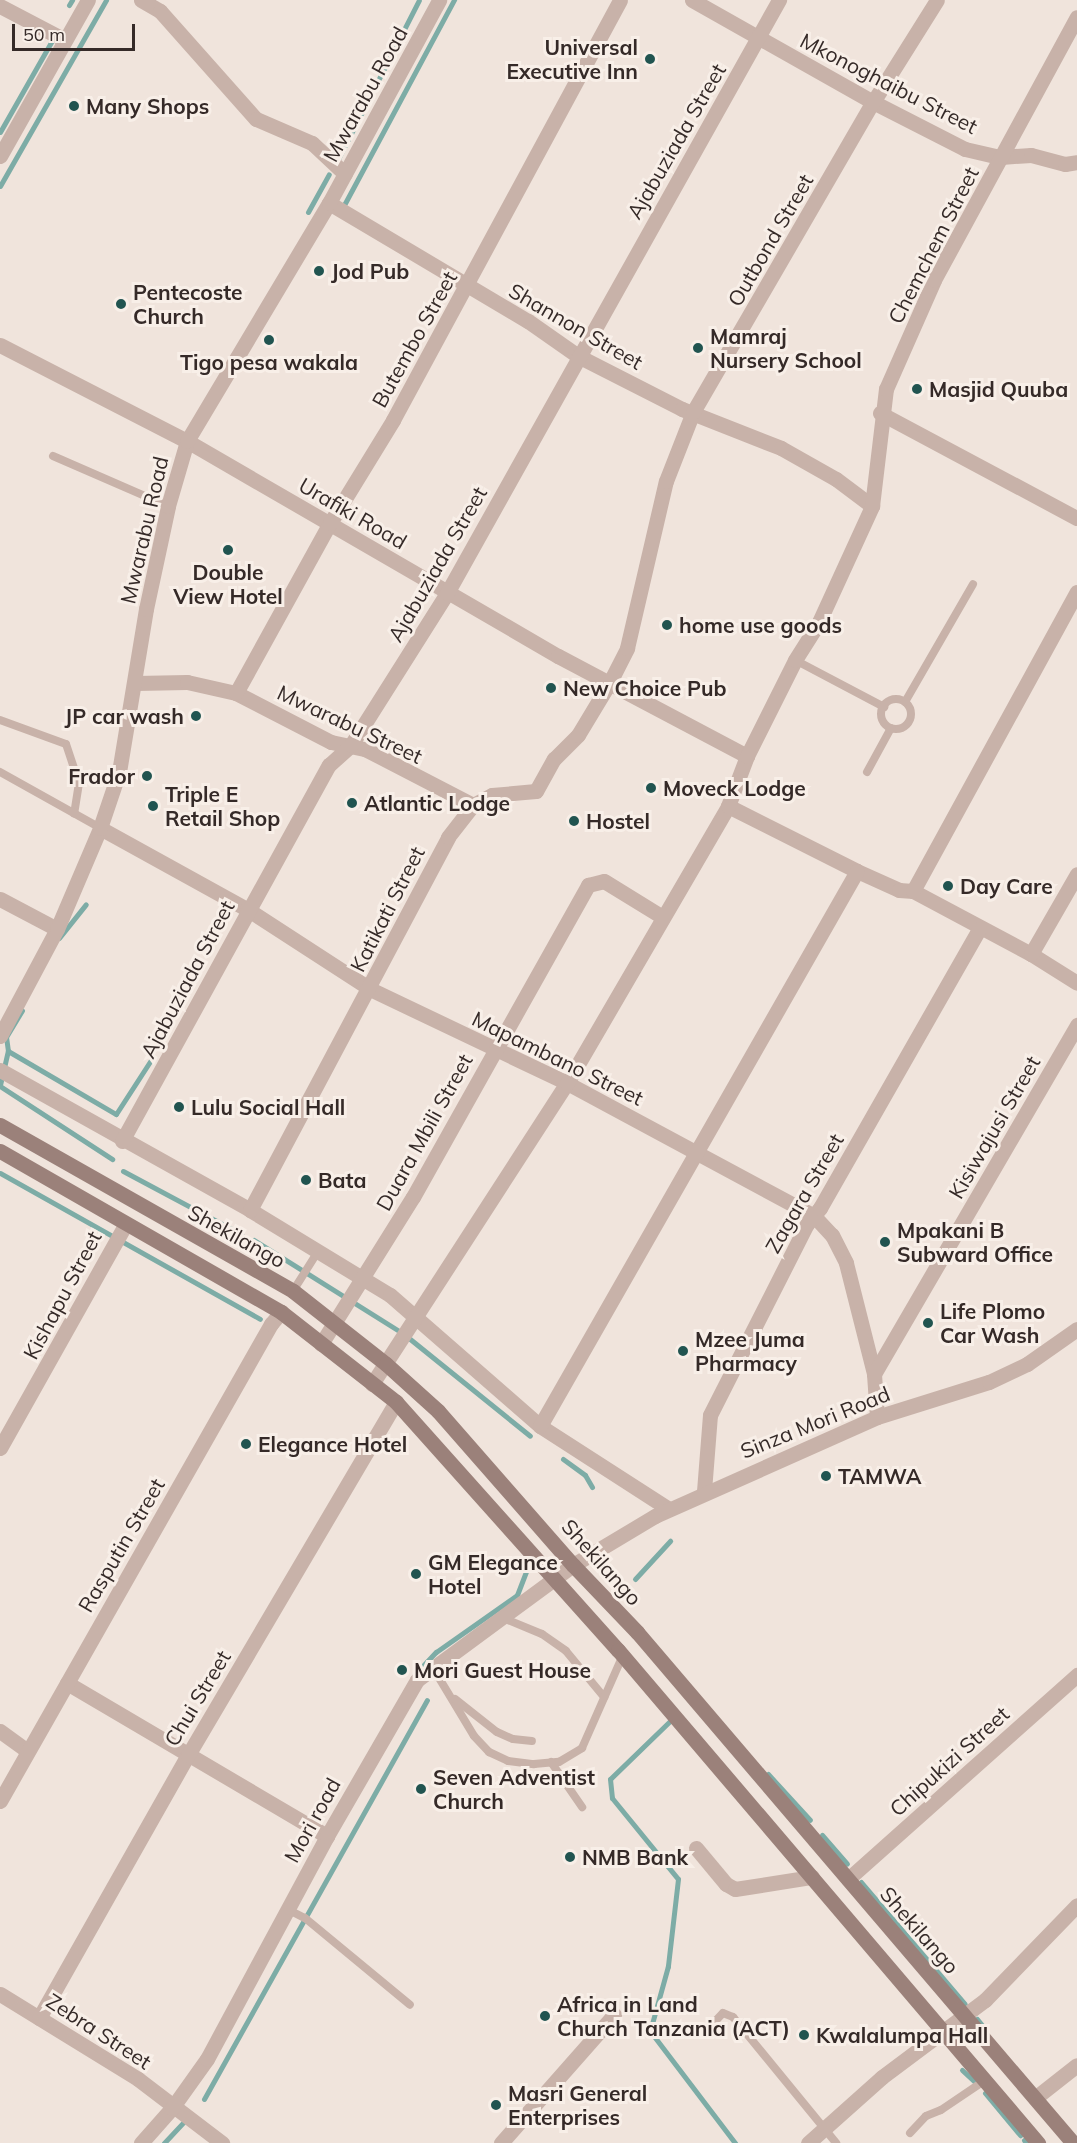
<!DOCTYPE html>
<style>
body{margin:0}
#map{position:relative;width:1077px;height:2143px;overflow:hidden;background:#f0e4dc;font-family:Mulish,sans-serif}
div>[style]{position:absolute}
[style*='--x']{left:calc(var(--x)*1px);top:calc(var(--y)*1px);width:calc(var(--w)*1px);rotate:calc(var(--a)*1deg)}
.stream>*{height:5px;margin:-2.5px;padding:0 2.5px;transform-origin:2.5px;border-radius:2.5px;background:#7daca6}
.service>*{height:8px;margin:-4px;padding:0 4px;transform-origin:4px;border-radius:4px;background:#c8b2a9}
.service>.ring{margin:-4px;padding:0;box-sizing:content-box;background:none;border:8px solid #c8b2a9;border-radius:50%}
.minor>*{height:15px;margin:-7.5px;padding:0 7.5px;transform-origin:7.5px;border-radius:7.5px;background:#c8b2a9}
.tertiary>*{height:15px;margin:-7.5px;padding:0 7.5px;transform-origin:7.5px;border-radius:7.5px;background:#c8b2a9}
.secondary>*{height:15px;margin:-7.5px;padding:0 7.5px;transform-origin:7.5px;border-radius:7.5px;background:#9b817a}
.dots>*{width:16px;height:16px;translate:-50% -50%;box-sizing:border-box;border:3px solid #f8efe8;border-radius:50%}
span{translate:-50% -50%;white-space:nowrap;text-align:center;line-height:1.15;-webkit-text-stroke:6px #f8efe8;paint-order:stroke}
.poi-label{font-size:21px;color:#352a28;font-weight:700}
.right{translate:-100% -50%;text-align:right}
.left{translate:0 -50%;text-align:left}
.street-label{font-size:21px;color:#352a28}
.scale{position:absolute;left:12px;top:24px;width:123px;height:27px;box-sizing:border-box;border:3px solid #352a28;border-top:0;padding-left:8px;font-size:18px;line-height:21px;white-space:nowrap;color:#352a28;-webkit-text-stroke:4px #f8efe8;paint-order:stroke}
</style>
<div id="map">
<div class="stream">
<i style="--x:69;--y:5;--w:6;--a:-59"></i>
<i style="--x:0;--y:132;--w:109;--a:-60.4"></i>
<i style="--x:338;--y:159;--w:178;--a:-63"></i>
<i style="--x:0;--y:186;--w:214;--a:-60.3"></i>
<i style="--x:344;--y:205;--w:233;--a:-61.8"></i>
<i style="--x:308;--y:212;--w:43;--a:-61.1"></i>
<i style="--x:59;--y:938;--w:43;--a:-51.5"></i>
<i style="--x:8;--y:1051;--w:125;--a:30.3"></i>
<i style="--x:116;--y:1114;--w:64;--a:-57.1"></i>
<i style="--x:0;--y:1085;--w:35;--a:-77"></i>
<i style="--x:8;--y:1051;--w:14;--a:-98"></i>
<i style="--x:6;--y:1037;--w:31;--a:-59"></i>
<i style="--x:0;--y:1086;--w:134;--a:33.1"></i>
<i style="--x:123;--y:1171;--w:134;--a:28.1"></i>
<i style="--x:0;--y:1173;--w:298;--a:29.3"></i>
<i style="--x:254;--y:1240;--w:175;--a:32.1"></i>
<i style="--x:410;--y:1339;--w:154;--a:38.9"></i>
<i style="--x:563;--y:1459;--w:27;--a:36"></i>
<i style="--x:585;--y:1475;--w:14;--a:60"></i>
<i style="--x:635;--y:1579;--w:52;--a:-47.4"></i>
<i style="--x:418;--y:1671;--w:26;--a:-47"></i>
<i style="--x:436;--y:1652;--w:99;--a:-35.1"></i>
<i style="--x:517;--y:1595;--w:30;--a:-69"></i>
<i style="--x:672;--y:1719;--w:86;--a:135.9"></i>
<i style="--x:610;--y:1779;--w:19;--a:84"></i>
<i style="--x:612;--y:1798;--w:104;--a:50.8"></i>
<i style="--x:678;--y:1879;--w:88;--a:96.6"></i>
<i style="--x:668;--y:1966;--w:67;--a:105.5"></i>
<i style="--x:650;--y:2031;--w:141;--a:52.8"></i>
<i style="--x:768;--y:1774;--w:62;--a:47.6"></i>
<i style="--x:822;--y:1835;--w:38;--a:49"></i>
<i style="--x:861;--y:1882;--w:160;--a:49.6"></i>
<i style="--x:977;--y:2019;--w:13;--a:51"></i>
<i style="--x:962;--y:2070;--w:18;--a:43"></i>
<i style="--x:985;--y:2093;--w:55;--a:50.2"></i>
<i style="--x:204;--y:2099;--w:457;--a:-60.8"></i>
<i style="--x:1024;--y:2140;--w:4;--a:56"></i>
<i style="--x:164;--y:2143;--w:33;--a:-47"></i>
</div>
<div class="service">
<i style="--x:53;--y:456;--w:125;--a:23.5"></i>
<i style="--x:795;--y:660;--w:101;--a:27.8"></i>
<i class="ring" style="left:881px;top:699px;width:22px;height:22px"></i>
<i style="--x:905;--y:702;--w:136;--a:-60"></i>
<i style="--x:0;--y:720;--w:70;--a:20"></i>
<i style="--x:66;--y:744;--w:41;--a:71.6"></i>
<i style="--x:79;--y:783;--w:31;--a:99"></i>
<i style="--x:0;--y:772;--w:115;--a:29.2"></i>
<i style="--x:867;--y:772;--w:50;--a:-61.4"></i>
<i style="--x:293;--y:1291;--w:45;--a:-57.7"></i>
<i style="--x:503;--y:1618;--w:42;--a:22.3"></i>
<i style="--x:542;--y:1634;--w:29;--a:35"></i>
<i style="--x:566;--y:1651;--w:60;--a:50.4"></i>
<i style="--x:433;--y:1668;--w:79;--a:58.9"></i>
<i style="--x:474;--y:1736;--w:22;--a:47"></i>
<i style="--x:489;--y:1752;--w:21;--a:25"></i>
<i style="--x:508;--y:1761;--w:26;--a:7"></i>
<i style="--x:534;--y:1764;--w:25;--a:-5"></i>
<i style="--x:559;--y:1762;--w:27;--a:-31"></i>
<i style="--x:582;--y:1748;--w:102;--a:-66.2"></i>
<i style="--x:455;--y:1699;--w:53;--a:38.2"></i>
<i style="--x:497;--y:1732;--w:17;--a:24"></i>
<i style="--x:513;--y:1739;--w:19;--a:6"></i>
<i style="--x:551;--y:1762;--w:55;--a:55.4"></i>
<i style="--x:287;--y:1909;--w:20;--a:27"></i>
<i style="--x:305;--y:1918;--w:136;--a:39.6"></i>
<i style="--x:707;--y:2030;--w:23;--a:-47"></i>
<i style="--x:723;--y:2013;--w:11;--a:22"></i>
<i style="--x:733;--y:2017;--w:163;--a:50.7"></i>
<i style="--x:910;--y:2133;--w:23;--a:-47"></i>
<i style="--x:926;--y:2116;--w:16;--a:-22"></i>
<i style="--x:941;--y:2110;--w:52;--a:-34"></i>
</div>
<div class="minor">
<i style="--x:141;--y:0;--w:22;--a:30"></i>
<i style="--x:160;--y:11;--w:144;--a:48.4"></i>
<i style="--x:256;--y:119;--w:61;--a:23.2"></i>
<i style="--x:312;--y:143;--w:45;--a:43.2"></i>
<i style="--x:692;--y:0;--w:208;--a:29.4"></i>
<i style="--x:873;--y:102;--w:103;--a:27.1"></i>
<i style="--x:965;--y:149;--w:37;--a:13"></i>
<i style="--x:1001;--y:157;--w:30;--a:-4"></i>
<i style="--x:1031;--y:155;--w:35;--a:15"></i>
<i style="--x:1065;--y:164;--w:12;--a:-9"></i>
<i style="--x:0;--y:6;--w:73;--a:27.6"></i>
<i style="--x:329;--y:203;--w:231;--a:30.7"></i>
<i style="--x:528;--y:321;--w:61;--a:35"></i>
<i style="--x:578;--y:356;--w:117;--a:27"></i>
<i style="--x:682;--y:409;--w:106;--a:21.5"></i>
<i style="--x:781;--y:448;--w:63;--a:29.4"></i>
<i style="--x:836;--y:479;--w:45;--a:36.9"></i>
<i style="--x:0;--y:345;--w:210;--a:27.2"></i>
<i style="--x:187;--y:441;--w:429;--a:30.1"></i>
<i style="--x:558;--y:656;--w:214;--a:27.9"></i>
<i style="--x:880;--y:413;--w:223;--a:28.1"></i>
<i style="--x:136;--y:683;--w:51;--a:-1.1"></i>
<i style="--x:187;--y:682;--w:50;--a:12.7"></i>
<i style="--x:236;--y:693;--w:107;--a:27.3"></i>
<i style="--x:331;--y:742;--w:35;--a:12"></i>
<i style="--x:365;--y:749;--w:122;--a:27.4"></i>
<i style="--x:236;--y:693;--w:194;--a:-61.1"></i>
<i style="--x:330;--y:523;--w:121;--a:-58.5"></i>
<i style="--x:393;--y:420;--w:477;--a:-61.6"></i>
<i style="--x:728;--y:806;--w:144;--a:26.7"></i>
<i style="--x:857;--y:871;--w:46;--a:24.3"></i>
<i style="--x:899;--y:890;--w:14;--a:4"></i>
<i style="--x:913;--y:891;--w:134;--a:28.1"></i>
<i style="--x:1031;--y:954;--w:54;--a:32.2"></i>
<i style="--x:100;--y:828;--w:168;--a:28.9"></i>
<i style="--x:247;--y:909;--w:147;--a:33"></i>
<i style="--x:370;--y:989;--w:218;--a:25.5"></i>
<i style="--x:567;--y:1083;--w:281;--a:28.3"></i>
<i style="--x:814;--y:1216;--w:26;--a:47"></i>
<i style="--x:832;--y:1235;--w:31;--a:63"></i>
<i style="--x:846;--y:1263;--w:114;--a:75.8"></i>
<i style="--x:874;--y:1374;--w:43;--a:86"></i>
<i style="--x:913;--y:891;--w:341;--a:-61.3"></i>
<i style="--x:0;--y:899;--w:64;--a:27.8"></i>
<i style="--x:1031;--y:954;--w:92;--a:-60.1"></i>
<i style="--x:0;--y:1070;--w:287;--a:29.2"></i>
<i style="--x:250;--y:1210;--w:164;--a:31.3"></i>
<i style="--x:390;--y:1295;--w:199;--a:41.1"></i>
<i style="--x:540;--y:1426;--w:153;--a:32.8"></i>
<i style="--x:122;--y:1141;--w:429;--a:-61.2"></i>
<i style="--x:329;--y:765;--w:30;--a:-42"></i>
<i style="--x:351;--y:745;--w:180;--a:-57.7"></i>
<i style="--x:447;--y:593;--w:680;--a:-60.76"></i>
<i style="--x:250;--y:1210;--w:422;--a:-62"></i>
<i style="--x:448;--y:837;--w:41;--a:-52"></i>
<i style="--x:473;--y:805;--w:21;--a:-28"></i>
<i style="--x:492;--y:795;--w:44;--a:-5.2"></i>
<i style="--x:536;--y:791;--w:37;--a:-61"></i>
<i style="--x:554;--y:759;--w:34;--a:-45"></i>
<i style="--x:578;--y:735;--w:62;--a:-58.9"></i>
<i style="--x:610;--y:682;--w:38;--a:-63"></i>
<i style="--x:627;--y:648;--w:171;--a:-76.9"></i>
<i style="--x:666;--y:481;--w:74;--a:-68.6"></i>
<i style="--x:693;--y:412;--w:358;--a:-59.9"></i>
<i style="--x:873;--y:102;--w:120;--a:-57.9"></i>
<i style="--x:321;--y:1344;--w:173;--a:-58"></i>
<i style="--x:413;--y:1197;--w:358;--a:-60.7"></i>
<i style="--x:588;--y:885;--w:16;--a:-14"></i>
<i style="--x:604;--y:881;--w:67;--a:31.6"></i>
<i style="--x:874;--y:1374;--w:404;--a:-59.8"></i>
<i style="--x:372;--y:1384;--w:359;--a:-57.1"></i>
<i style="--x:567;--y:1083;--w:320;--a:-59.8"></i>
<i style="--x:728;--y:806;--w:53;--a:-69.2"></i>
<i style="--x:747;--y:756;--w:107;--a:-63.4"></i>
<i style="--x:795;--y:660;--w:45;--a:-57.7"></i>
<i style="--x:819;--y:622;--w:128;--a:-65.4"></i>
<i style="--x:872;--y:506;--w:118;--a:-83.2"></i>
<i style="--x:886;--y:389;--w:119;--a:-66.2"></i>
<i style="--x:934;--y:280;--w:299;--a:-61.5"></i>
<i style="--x:540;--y:1426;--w:639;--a:-60.27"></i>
<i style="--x:0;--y:1448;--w:256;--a:-60.7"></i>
<i style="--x:704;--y:1491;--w:76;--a:-85.5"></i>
<i style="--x:710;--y:1415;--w:214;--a:-63.1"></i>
<i style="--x:807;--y:1224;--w:21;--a:-51"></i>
<i style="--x:820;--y:1208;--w:321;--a:-60.3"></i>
<i style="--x:67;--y:1683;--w:302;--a:30.5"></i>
<i style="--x:0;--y:1731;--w:34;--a:36"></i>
<i style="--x:0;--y:1801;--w:549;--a:-60.4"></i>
<i style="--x:271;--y:1324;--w:16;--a:-50"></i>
<i style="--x:696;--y:1848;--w:47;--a:50.2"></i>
<i style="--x:726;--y:1884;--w:10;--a:29"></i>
<i style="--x:735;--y:1889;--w:78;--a:-8.9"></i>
<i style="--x:848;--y:1879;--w:307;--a:-41.7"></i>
<i style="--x:0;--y:1994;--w:162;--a:31.6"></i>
<i style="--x:138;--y:2079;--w:106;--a:37.3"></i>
<i style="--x:39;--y:2018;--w:302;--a:-60.5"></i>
<i style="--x:188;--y:1755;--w:410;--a:-59.5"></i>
<i style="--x:1035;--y:2098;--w:53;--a:-38.2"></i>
<i style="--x:501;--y:2143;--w:171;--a:-48.6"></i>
<i style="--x:808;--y:2143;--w:99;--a:-41.7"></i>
<i style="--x:882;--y:2077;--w:129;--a:-36.8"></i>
<i style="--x:985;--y:2000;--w:132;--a:-45.9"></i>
</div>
<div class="tertiary">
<i style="--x:0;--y:156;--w:179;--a:-60.6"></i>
<i style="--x:0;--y:1036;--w:121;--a:-62"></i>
<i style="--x:57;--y:929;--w:110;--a:-66.9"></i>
<i style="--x:100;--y:828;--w:59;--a:-71.3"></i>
<i style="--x:119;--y:772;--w:165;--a:-80.6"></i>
<i style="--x:146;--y:609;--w:105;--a:-77.9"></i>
<i style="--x:168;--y:506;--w:68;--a:-73.7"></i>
<i style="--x:187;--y:441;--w:277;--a:-59.2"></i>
<i style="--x:329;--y:203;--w:231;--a:-61.5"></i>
<i style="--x:141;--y:2143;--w:47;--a:-48.5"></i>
<i style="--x:172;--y:2108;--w:60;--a:-54.5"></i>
<i style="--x:207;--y:2059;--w:253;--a:-61.7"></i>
<i style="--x:327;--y:1836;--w:180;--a:-60"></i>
<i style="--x:417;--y:1680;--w:194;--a:-36.4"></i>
<i style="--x:573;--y:1565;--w:96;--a:-30.9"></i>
<i style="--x:655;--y:1516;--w:243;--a:-24"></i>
<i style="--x:877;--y:1417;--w:117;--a:-17.4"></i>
<i style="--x:989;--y:1382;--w:42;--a:-25.3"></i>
<i style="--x:1027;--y:1364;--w:61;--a:-35"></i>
</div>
<div class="secondary">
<i style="--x:0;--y:1125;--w:337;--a:29.5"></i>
<i style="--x:293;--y:1291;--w:118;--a:38.1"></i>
<i style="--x:386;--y:1364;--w:70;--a:42.1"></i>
<i style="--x:438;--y:1411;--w:205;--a:48.8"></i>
<i style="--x:573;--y:1565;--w:93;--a:46.3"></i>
<i style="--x:637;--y:1632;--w:672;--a:49.53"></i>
<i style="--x:0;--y:1151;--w:324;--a:29.8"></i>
<i style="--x:281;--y:1312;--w:146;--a:38"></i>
<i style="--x:396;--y:1402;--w:333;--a:48.2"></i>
<i style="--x:618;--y:1650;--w:648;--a:49.57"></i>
</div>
<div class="dots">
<i style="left:650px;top:59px;background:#215450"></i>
<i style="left:74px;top:106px;background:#215450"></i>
<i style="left:319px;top:271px;background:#215450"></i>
<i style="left:121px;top:304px;background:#215450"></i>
<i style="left:269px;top:340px;background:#215450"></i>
<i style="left:698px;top:348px;background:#215450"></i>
<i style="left:917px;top:389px;background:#215450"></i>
<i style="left:228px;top:550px;background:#215450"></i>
<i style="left:667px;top:625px;background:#215450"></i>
<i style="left:551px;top:688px;background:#215450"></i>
<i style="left:196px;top:716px;background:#215450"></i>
<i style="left:147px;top:776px;background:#215450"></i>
<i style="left:651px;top:788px;background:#215450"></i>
<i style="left:352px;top:803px;background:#215450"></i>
<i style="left:153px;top:806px;background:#215450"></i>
<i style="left:574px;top:821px;background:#215450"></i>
<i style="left:948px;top:886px;background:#215450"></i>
<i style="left:179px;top:1107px;background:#215450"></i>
<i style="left:306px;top:1180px;background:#215450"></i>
<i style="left:885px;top:1242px;background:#215450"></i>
<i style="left:928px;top:1323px;background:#215450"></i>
<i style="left:683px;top:1351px;background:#215450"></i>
<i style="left:246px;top:1444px;background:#215450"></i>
<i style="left:826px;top:1476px;background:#215450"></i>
<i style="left:416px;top:1574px;background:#215450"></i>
<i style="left:402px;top:1670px;background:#215450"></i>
<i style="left:421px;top:1789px;background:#215450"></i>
<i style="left:570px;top:1857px;background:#215450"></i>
<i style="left:545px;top:2016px;background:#215450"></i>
<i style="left:804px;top:2035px;background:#215450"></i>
<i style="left:496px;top:2105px;background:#215450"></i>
</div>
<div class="poi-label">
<span class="right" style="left:638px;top:59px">Universal<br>Executive Inn</span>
<span class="left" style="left:86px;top:106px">Many Shops</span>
<span class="left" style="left:331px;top:271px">Jod Pub</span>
<span class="left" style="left:133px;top:304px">Pentecoste<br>Church</span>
<span class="left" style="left:710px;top:348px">Mamraj<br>Nursery School</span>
<span style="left:269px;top:362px">Tigo pesa wakala</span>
<span class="left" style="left:929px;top:389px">Masjid Quuba</span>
<span style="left:228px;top:584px">Double<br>View Hotel</span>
<span class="left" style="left:679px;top:625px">home use goods</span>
<span class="left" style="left:563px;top:688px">New Choice Pub</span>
<span class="right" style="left:184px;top:716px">JP car wash</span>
<span class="right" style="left:135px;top:776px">Frador</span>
<span class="left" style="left:663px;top:788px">Moveck Lodge</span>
<span class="left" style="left:165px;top:806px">Triple E<br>Retail Shop</span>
<span class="left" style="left:364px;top:803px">Atlantic Lodge</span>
<span class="left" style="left:586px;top:821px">Hostel</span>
<span class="left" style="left:960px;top:886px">Day Care</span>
<span class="left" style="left:191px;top:1107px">Lulu Social Hall</span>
<span class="left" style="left:318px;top:1180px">Bata</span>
<span class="left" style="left:897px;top:1242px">Mpakani B<br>Subward Office</span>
<span class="left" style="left:940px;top:1323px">Life Plomo<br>Car Wash</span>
<span class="left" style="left:695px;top:1351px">Mzee Juma<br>Pharmacy</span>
<span class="left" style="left:258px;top:1444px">Elegance Hotel</span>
<span class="left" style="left:838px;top:1476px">TAMWA</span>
<span class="left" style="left:428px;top:1574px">GM Elegance<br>Hotel</span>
<span class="left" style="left:414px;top:1670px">Mori Guest House</span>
<span class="left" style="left:433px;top:1789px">Seven Adventist<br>Church</span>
<span class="left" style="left:582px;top:1857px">NMB Bank</span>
<span class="left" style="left:557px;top:2016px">Africa in Land<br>Church Tanzania (ACT)</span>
<span class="left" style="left:816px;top:2035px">Kwalalumpa Hall</span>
<span class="left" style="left:508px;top:2105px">Masri General<br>Enterprises</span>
</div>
<div class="street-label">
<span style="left:889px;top:83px;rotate:27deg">Mkonoghaibu Street</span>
<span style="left:365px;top:94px;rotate:-61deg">Mwarabu Road</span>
<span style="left:676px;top:141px;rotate:-60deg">Ajabuziada Street</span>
<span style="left:770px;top:240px;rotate:-60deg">Outbond Street</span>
<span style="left:933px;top:245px;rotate:-63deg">Chemchem Street</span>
<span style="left:576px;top:326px;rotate:30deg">Shannon Street</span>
<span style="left:414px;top:339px;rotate:-61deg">Butembo Street</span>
<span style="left:353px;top:513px;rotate:30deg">Urafiki Road</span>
<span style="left:144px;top:530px;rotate:-77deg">Mwarabu Road</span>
<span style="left:437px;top:564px;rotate:-60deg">Ajabuziada Street</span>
<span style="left:350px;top:724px;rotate:25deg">Mwarabu Street</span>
<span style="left:387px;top:909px;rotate:-63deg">Katikati Street</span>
<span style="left:187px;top:979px;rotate:-62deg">Ajabuziada Street</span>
<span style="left:558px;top:1058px;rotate:26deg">Mapambano Street</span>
<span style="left:994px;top:1127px;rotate:-60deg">Kisiwajusi Street</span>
<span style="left:424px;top:1132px;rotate:-61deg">Duara Mbili Street</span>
<span style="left:804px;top:1193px;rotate:-60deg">Zagara Street</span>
<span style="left:237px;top:1236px;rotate:29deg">Shekilango</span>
<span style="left:62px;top:1295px;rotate:-62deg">Kishapu Street</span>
<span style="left:815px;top:1422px;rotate:-22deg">Sinza Mori Road</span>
<span style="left:121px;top:1545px;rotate:-60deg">Rasputin Street</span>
<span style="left:602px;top:1562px;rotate:48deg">Shekilango</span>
<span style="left:197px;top:1698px;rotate:-59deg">Chui Street</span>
<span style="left:949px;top:1761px;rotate:-42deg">Chipukizi Street</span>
<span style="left:312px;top:1820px;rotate:-61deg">Mori road</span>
<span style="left:920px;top:1930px;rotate:49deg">Shekilango</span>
<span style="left:99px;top:2031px;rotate:33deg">Zebra Street</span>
</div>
<div class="scale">50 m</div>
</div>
